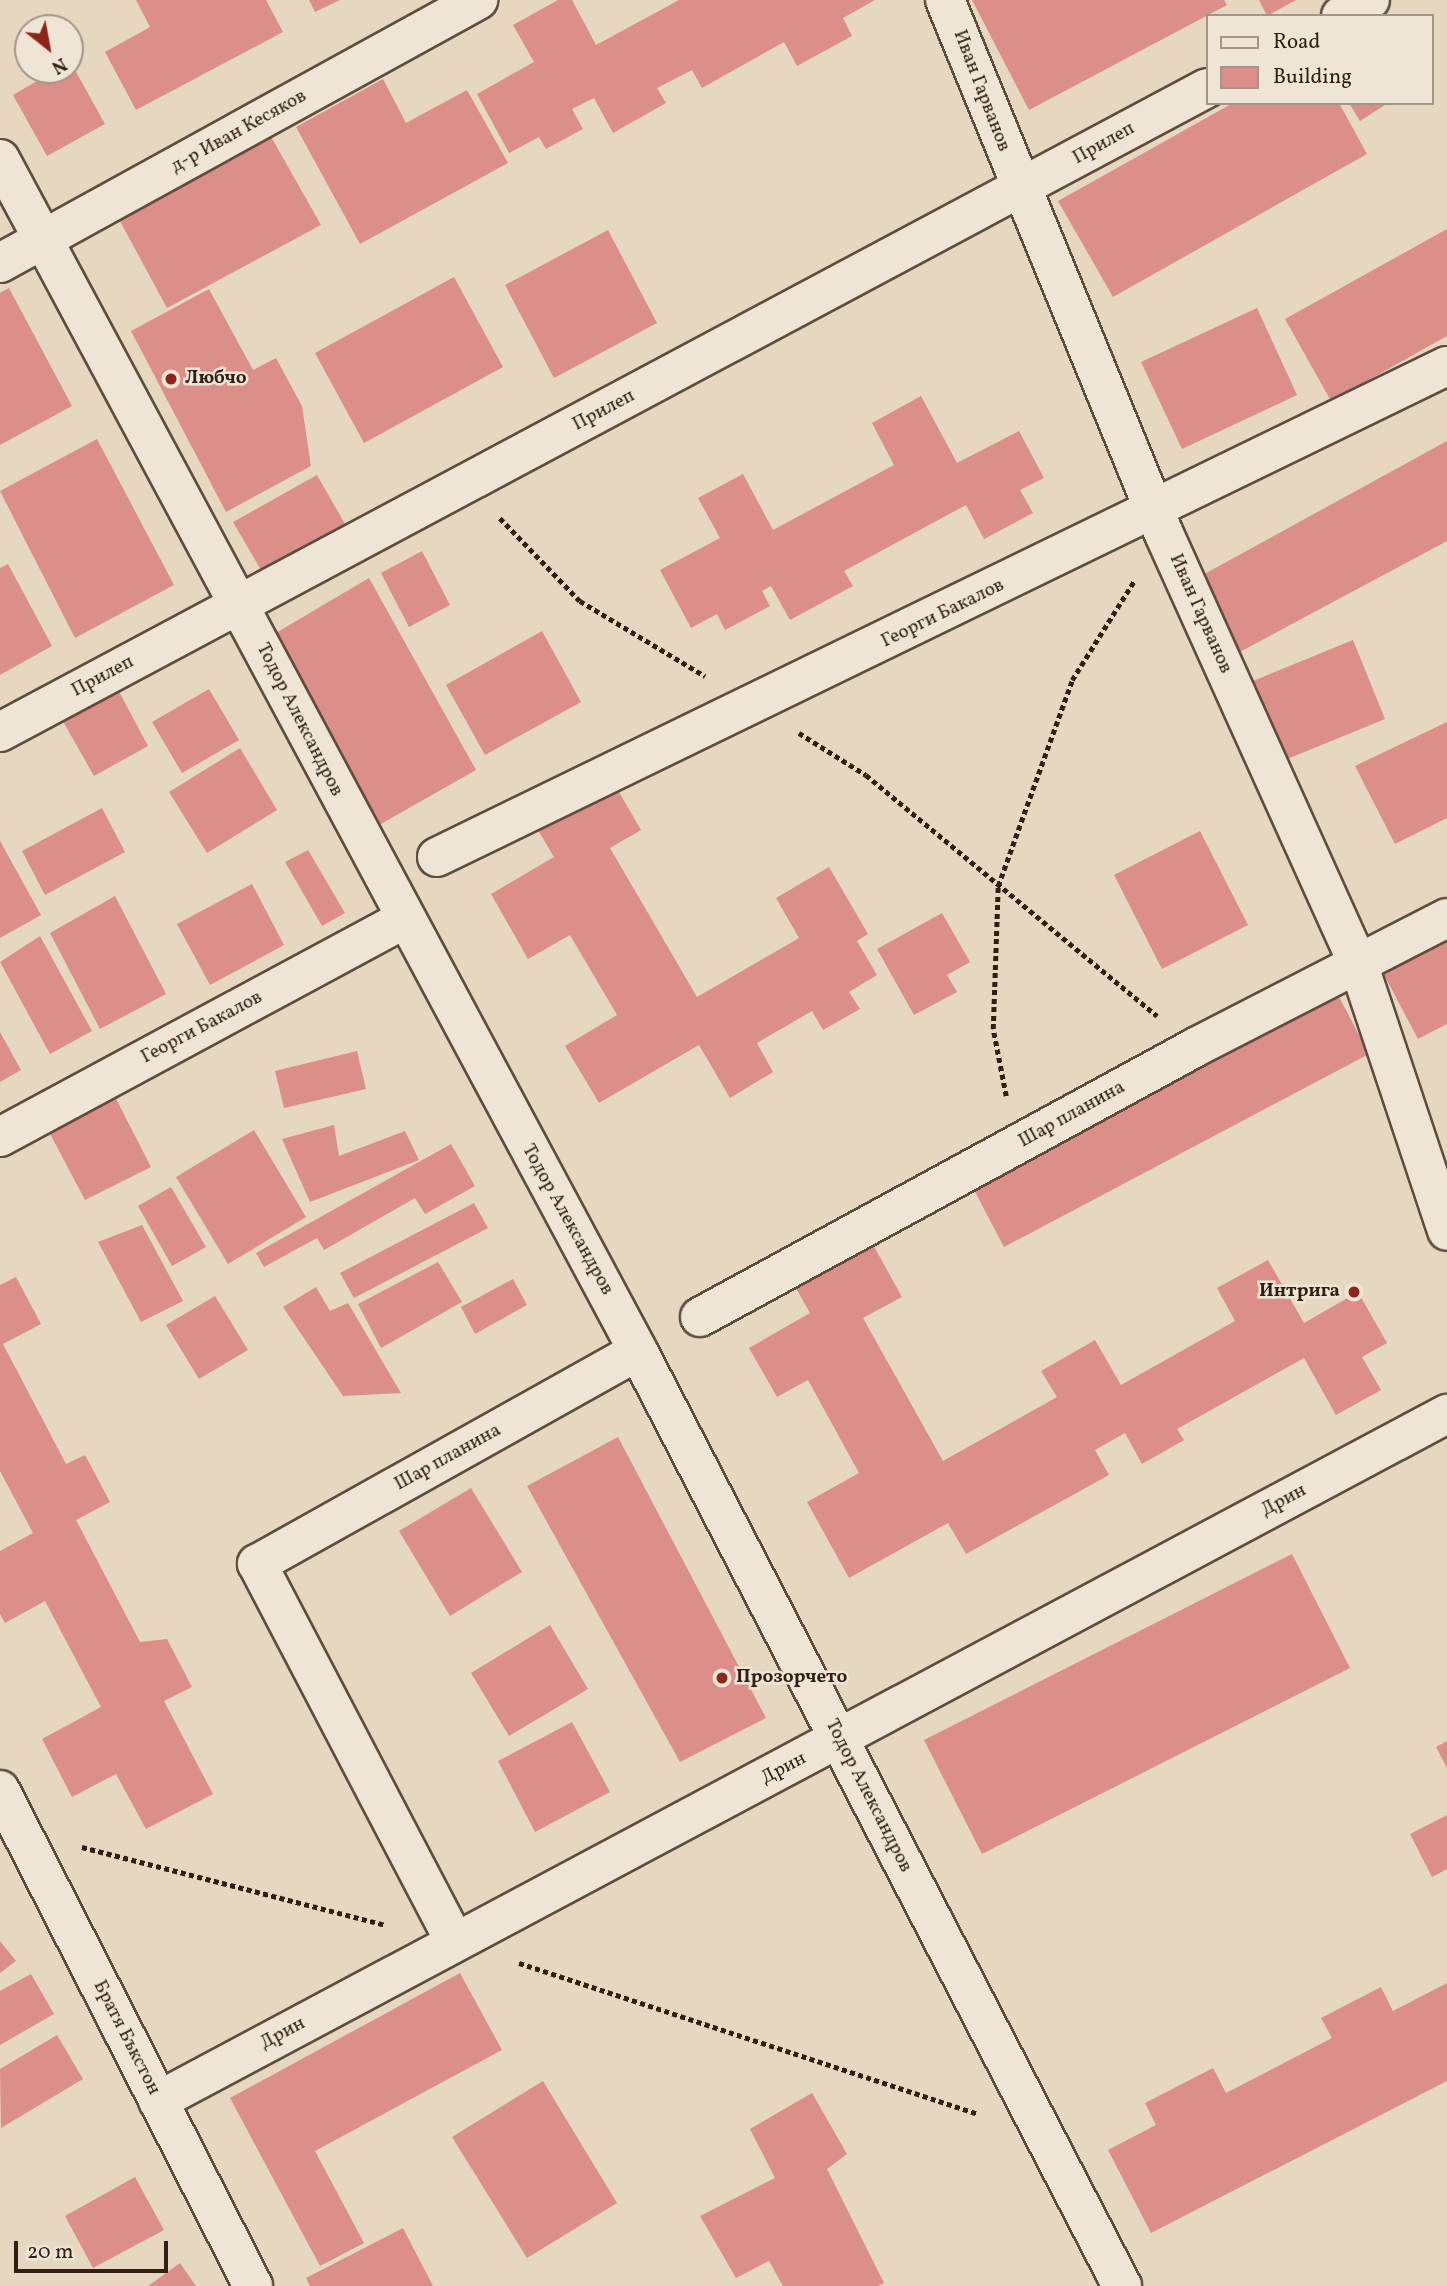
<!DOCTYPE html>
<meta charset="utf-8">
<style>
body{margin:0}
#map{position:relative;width:1447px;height:2286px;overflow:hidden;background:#e6d7c0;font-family:Vollkorn,serif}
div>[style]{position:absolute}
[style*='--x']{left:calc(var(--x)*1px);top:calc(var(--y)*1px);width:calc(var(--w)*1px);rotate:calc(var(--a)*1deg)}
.building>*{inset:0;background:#dc8e89}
.path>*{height:4.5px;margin-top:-2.25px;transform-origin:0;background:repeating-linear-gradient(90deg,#331e14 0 5px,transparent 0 8.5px)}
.roads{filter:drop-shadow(2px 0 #604c3f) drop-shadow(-2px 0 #604c3f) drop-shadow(0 2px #604c3f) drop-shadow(0 -2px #604c3f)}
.minor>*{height:38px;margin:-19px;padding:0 19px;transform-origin:19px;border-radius:19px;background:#efe5d6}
.dots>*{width:19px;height:19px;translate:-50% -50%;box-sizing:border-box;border:4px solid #efe5d6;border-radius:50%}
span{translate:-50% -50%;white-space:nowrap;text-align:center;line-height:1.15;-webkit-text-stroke:5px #efe5d6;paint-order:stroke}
.street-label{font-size:19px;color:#331e14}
.poi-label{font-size:19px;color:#331e14;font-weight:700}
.left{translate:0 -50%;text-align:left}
.right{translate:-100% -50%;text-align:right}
.legend{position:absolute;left:1206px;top:14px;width:228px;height:91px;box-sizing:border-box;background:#efe5d6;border:2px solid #a49588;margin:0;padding:9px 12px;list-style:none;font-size:21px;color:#331e14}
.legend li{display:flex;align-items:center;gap:14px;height:35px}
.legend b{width:35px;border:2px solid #a49588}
.north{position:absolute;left:14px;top:14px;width:70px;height:70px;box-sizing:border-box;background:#efe5d6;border:2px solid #a49588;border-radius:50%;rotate:149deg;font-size:19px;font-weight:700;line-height:28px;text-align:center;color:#331e14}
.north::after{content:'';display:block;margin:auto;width:24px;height:32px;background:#8f2418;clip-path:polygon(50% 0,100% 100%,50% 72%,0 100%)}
.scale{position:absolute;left:14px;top:2241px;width:154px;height:32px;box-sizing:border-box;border:4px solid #331e14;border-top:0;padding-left:9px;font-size:21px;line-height:24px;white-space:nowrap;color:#331e14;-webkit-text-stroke:5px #efe5d6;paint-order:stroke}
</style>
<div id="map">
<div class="building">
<i style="clip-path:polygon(136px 0,266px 0,283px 32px,136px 110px,105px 52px,150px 27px)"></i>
<i style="clip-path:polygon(309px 0,340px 0,315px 12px)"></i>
<i style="clip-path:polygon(558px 0,572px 0,596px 45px,679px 0,875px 0,843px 18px,852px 36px,797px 66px,784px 42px,702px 88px,692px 70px,657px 88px,666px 103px,613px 133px,594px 98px,572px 109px,583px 129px,546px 149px,539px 137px,509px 153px,477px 94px,534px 62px,513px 25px)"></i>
<i style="clip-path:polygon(972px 0,1224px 0,1227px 5px,1029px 110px)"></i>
<i style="clip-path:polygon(1259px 0,1296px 0,1267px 16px)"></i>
<i style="clip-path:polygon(70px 61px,105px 124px,47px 156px,13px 95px,56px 70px,70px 70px)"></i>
<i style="clip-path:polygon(383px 79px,406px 123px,467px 90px,508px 163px,360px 244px,296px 127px)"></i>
<i style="clip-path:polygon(1233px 103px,1339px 103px,1367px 154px,1113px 297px,1058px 201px)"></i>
<i style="clip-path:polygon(1349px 103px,1388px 103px,1360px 121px)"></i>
<i style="clip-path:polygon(265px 126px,321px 225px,167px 308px,115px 212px)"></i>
<i style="clip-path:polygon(1447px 229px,1447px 336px,1331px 401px,1285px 319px)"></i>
<i style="clip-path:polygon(608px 230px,657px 323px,554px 378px,505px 285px)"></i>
<i style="clip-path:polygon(454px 277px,503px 367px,364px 443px,315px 353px)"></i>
<i style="clip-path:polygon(9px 288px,72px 406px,0 445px,0 293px)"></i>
<i style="clip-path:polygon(209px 289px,253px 370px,276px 358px,302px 406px,311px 466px,226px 512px,131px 331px)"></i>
<i style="clip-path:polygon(1257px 308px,1297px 395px,1182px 449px,1141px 362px)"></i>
<i style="clip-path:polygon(921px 396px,957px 463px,1019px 431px,1044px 478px,1020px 490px,1033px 513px,984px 539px,966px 505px,844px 571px,853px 586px,790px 620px,771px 586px,762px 591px,770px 606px,725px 630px,717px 614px,691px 628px,660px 570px,720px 538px,698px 498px,743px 474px,773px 530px,894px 465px,872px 423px)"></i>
<i style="clip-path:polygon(97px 439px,174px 585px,75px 638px,0 491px)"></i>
<i style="clip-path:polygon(1447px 441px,1447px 541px,1238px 653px,1197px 578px)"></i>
<i style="clip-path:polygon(317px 475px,345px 524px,261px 570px,233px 522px)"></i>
<i style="clip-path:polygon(422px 551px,450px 605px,409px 627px,381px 573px)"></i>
<i style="clip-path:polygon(8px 564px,52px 646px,0 675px,0 568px)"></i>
<i style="clip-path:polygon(369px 578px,476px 770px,372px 829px,264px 640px)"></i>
<i style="clip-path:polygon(542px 631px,581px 702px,485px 755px,446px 685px)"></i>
<i style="clip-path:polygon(1353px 640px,1385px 719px,1280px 762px,1248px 683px)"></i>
<i style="clip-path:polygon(116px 686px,148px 746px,94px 776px,60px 716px)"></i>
<i style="clip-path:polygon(209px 689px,239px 740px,182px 773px,152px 722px)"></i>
<i style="clip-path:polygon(1447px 722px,1447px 818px,1395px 844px,1355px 766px)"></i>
<i style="clip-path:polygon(240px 748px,277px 810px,207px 853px,169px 792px)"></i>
<i style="clip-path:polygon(619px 792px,641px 830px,610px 848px,697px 997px,799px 938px,776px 898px,829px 867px,868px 934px,857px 941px,877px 975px,849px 992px,860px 1009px,823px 1030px,812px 1011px,757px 1043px,773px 1072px,730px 1098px,699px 1045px,599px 1103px,565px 1046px,617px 1015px,570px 935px,528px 959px,491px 894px,554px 857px,526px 810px)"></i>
<i style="clip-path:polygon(102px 808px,125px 852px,45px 895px,22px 851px)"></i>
<i style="clip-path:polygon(1200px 831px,1248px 925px,1162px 969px,1114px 875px)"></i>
<i style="clip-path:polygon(0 841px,41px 915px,0 938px)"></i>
<i style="clip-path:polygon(308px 850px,345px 913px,322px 926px,285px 862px)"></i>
<i style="clip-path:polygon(252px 884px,284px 945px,210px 985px,177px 924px)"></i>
<i style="clip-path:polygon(115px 896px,166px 994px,100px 1029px,50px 933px)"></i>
<i style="clip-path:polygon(942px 913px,970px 962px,947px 975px,957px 992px,914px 1015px,877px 949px)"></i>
<i style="clip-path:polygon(1447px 934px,1447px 1024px,1418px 1039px,1381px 969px)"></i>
<i style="clip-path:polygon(40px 936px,92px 1031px,50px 1054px,0 962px)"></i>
<i style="clip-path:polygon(1337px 993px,1369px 1054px,1004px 1247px,972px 1186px)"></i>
<i style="clip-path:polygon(0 1032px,21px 1070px,0 1082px)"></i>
<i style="clip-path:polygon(357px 1051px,366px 1089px,284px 1108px,275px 1071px)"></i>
<i style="clip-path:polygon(113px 1093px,151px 1167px,85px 1200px,47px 1128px)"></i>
<i style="clip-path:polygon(334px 1125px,339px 1156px,405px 1131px,419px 1160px,310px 1202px,282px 1139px)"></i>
<i style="clip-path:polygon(254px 1130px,306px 1217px,228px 1264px,176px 1177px)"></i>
<i style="clip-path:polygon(451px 1144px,475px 1186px,425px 1214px,415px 1198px,324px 1250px,317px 1238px,264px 1267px,256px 1253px)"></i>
<i style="clip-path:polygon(171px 1187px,206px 1247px,172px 1266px,138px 1206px)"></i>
<i style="clip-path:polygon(474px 1203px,488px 1228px,354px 1298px,340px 1273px)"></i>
<i style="clip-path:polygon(142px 1225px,183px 1301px,141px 1322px,98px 1242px)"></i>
<i style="clip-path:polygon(871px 1241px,902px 1297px,863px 1318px,943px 1461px,1057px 1397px,1041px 1371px,1095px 1340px,1121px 1385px,1235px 1321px,1217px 1288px,1268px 1260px,1304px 1323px,1358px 1292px,1387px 1343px,1362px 1357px,1381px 1390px,1336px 1415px,1304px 1358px,1177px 1429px,1184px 1440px,1142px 1464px,1125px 1433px,1095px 1450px,1109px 1475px,966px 1554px,948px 1523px,849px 1578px,807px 1502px,859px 1473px,808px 1380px,777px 1397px,749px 1348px,810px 1313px,781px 1262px)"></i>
<i style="clip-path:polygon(438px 1262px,462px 1302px,381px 1348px,358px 1304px)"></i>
<i style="clip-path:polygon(16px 1277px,41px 1324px,3px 1344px,66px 1464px,85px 1455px,110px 1502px,76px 1520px,140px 1642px,167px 1639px,192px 1687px,164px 1701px,213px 1794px,146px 1829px,116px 1774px,72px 1797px,42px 1739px,101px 1707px,45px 1601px,5px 1623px,0 1614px,0 1551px,33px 1533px,0 1471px,0 1285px)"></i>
<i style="clip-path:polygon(513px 1279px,527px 1305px,475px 1334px,461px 1307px)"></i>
<i style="clip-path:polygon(316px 1287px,330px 1311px,348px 1303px,401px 1393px,343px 1396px,283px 1307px)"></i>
<i style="clip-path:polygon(215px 1296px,248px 1350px,199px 1379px,166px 1325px)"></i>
<i style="clip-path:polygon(618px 1437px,766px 1718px,680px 1762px,527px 1486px)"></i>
<i style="clip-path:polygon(471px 1488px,522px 1572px,450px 1616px,399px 1531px)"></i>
<i style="clip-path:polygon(1292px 1554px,1350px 1668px,982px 1854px,924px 1740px)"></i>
<i style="clip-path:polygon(550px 1625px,588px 1689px,509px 1736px,471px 1673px)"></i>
<i style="clip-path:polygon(572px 1722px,610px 1792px,535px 1832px,498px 1761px)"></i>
<i style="clip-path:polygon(1447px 1741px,1447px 1768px,1436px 1747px)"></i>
<i style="clip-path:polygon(1447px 1815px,1447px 1869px,1432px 1877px,1410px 1834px)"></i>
<i style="clip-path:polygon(0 1941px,16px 1961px,0 1973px)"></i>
<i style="clip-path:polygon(460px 1973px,502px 2050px,315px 2151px,364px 2243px,320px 2266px,230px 2098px)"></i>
<i style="clip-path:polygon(31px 1974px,54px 2014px,0 2045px,0 1991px)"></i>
<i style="clip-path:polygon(1447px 1983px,1447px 2081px,1151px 2233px,1108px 2150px,1156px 2125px,1145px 2103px,1213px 2068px,1226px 2093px,1332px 2038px,1321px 2018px,1381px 1987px,1393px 2011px)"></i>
<i style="clip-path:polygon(57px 2035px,83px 2079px,1px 2128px,0 2069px)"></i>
<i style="clip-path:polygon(543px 2081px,617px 2203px,527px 2258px,452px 2137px)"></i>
<i style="clip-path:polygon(812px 2093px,847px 2154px,827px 2169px,884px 2283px,878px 2286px,783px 2286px,769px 2261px,736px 2278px,700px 2216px,775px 2178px,750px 2129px)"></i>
<i style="clip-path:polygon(135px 2177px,164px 2230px,93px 2268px,65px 2216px)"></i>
<i style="clip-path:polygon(403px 2228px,433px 2286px,310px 2286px,306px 2278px)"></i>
<i style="clip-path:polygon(180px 2263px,196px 2286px,148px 2286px)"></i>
</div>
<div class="path">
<i style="--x:500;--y:518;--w:115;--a:46.1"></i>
<i style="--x:580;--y:601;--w:146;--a:31"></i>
<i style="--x:799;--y:733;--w:79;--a:32.1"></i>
<i style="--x:866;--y:775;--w:378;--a:39.6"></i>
<i style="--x:1006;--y:1096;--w:68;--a:-101"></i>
<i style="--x:993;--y:1029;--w:143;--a:-88"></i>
<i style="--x:998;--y:886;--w:219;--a:-70.2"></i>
<i style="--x:1072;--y:680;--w:117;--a:-57.9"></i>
<i style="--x:82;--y:1847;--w:314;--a:14.4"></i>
<i style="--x:519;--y:1963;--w:484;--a:18.2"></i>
</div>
<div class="roads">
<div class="minor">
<i style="--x:945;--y:0;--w:577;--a:67.7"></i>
<i style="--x:1164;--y:534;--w:474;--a:65.7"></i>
<i style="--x:1359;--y:966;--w:279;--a:71.6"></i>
<i style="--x:1341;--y:16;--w:33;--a:-29"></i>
<i style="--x:0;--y:159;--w:1352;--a:61.84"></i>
<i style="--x:638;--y:1351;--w:1053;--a:62.63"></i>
<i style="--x:0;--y:263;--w:546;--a:-28.82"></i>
<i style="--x:0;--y:732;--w:1368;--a:-28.08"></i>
<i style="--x:437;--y:857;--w:1123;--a:-25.93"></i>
<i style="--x:0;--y:1137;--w:458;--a:-28.3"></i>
<i style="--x:700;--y:1317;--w:565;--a:-28.56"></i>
<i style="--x:1196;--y:1047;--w:282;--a:-27.2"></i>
<i style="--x:0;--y:1790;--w:557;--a:62.97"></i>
<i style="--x:455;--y:1942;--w:427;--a:-117.6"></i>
<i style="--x:257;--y:1564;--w:436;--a:-29.2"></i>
<i style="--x:158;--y:2101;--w:1461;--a:-28.06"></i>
</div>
</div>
<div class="dots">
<i style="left:171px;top:379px;background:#8f2418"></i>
<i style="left:1354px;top:1292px;background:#8f2418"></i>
<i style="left:722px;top:1678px;background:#8f2418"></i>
</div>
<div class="street-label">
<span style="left:981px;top:91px;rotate:69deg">Иван Гарванов</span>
<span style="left:239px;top:132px;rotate:-29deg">д-р Иван Кесяков</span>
<span style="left:1104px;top:144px;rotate:-29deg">Прилеп</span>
<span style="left:604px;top:411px;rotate:-28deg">Прилеп</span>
<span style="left:943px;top:614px;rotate:-26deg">Георги Бакалов</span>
<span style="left:1200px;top:614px;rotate:66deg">Иван Гарванов</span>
<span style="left:103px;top:677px;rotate:-28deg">Прилеп</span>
<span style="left:299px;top:720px;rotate:63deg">Тодор Александров</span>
<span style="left:202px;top:1028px;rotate:-28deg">Георги Бакалов</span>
<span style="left:1072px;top:1115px;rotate:-29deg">Шар планина</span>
<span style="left:567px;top:1220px;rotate:61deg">Тодор Александров</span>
<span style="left:448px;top:1458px;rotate:-29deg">Шар планина</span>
<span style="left:1284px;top:1501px;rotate:-28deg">Дрин</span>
<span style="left:784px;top:1769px;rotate:-28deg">Дрин</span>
<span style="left:868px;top:1796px;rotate:63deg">Тодор Александров</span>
<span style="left:283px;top:2034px;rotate:-28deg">Дрин</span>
<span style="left:126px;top:2038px;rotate:63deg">Братя Бъкстон</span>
</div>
<div class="poi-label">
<span class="left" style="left:185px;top:379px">Любчо</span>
<span class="right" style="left:1340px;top:1292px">Интрига</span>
<span class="left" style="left:736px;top:1678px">Прозорчето</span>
</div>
<ul class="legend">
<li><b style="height:9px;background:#efe5d6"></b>Road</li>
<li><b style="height:19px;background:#dc8e89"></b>Building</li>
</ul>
<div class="north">N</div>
<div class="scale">20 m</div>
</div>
